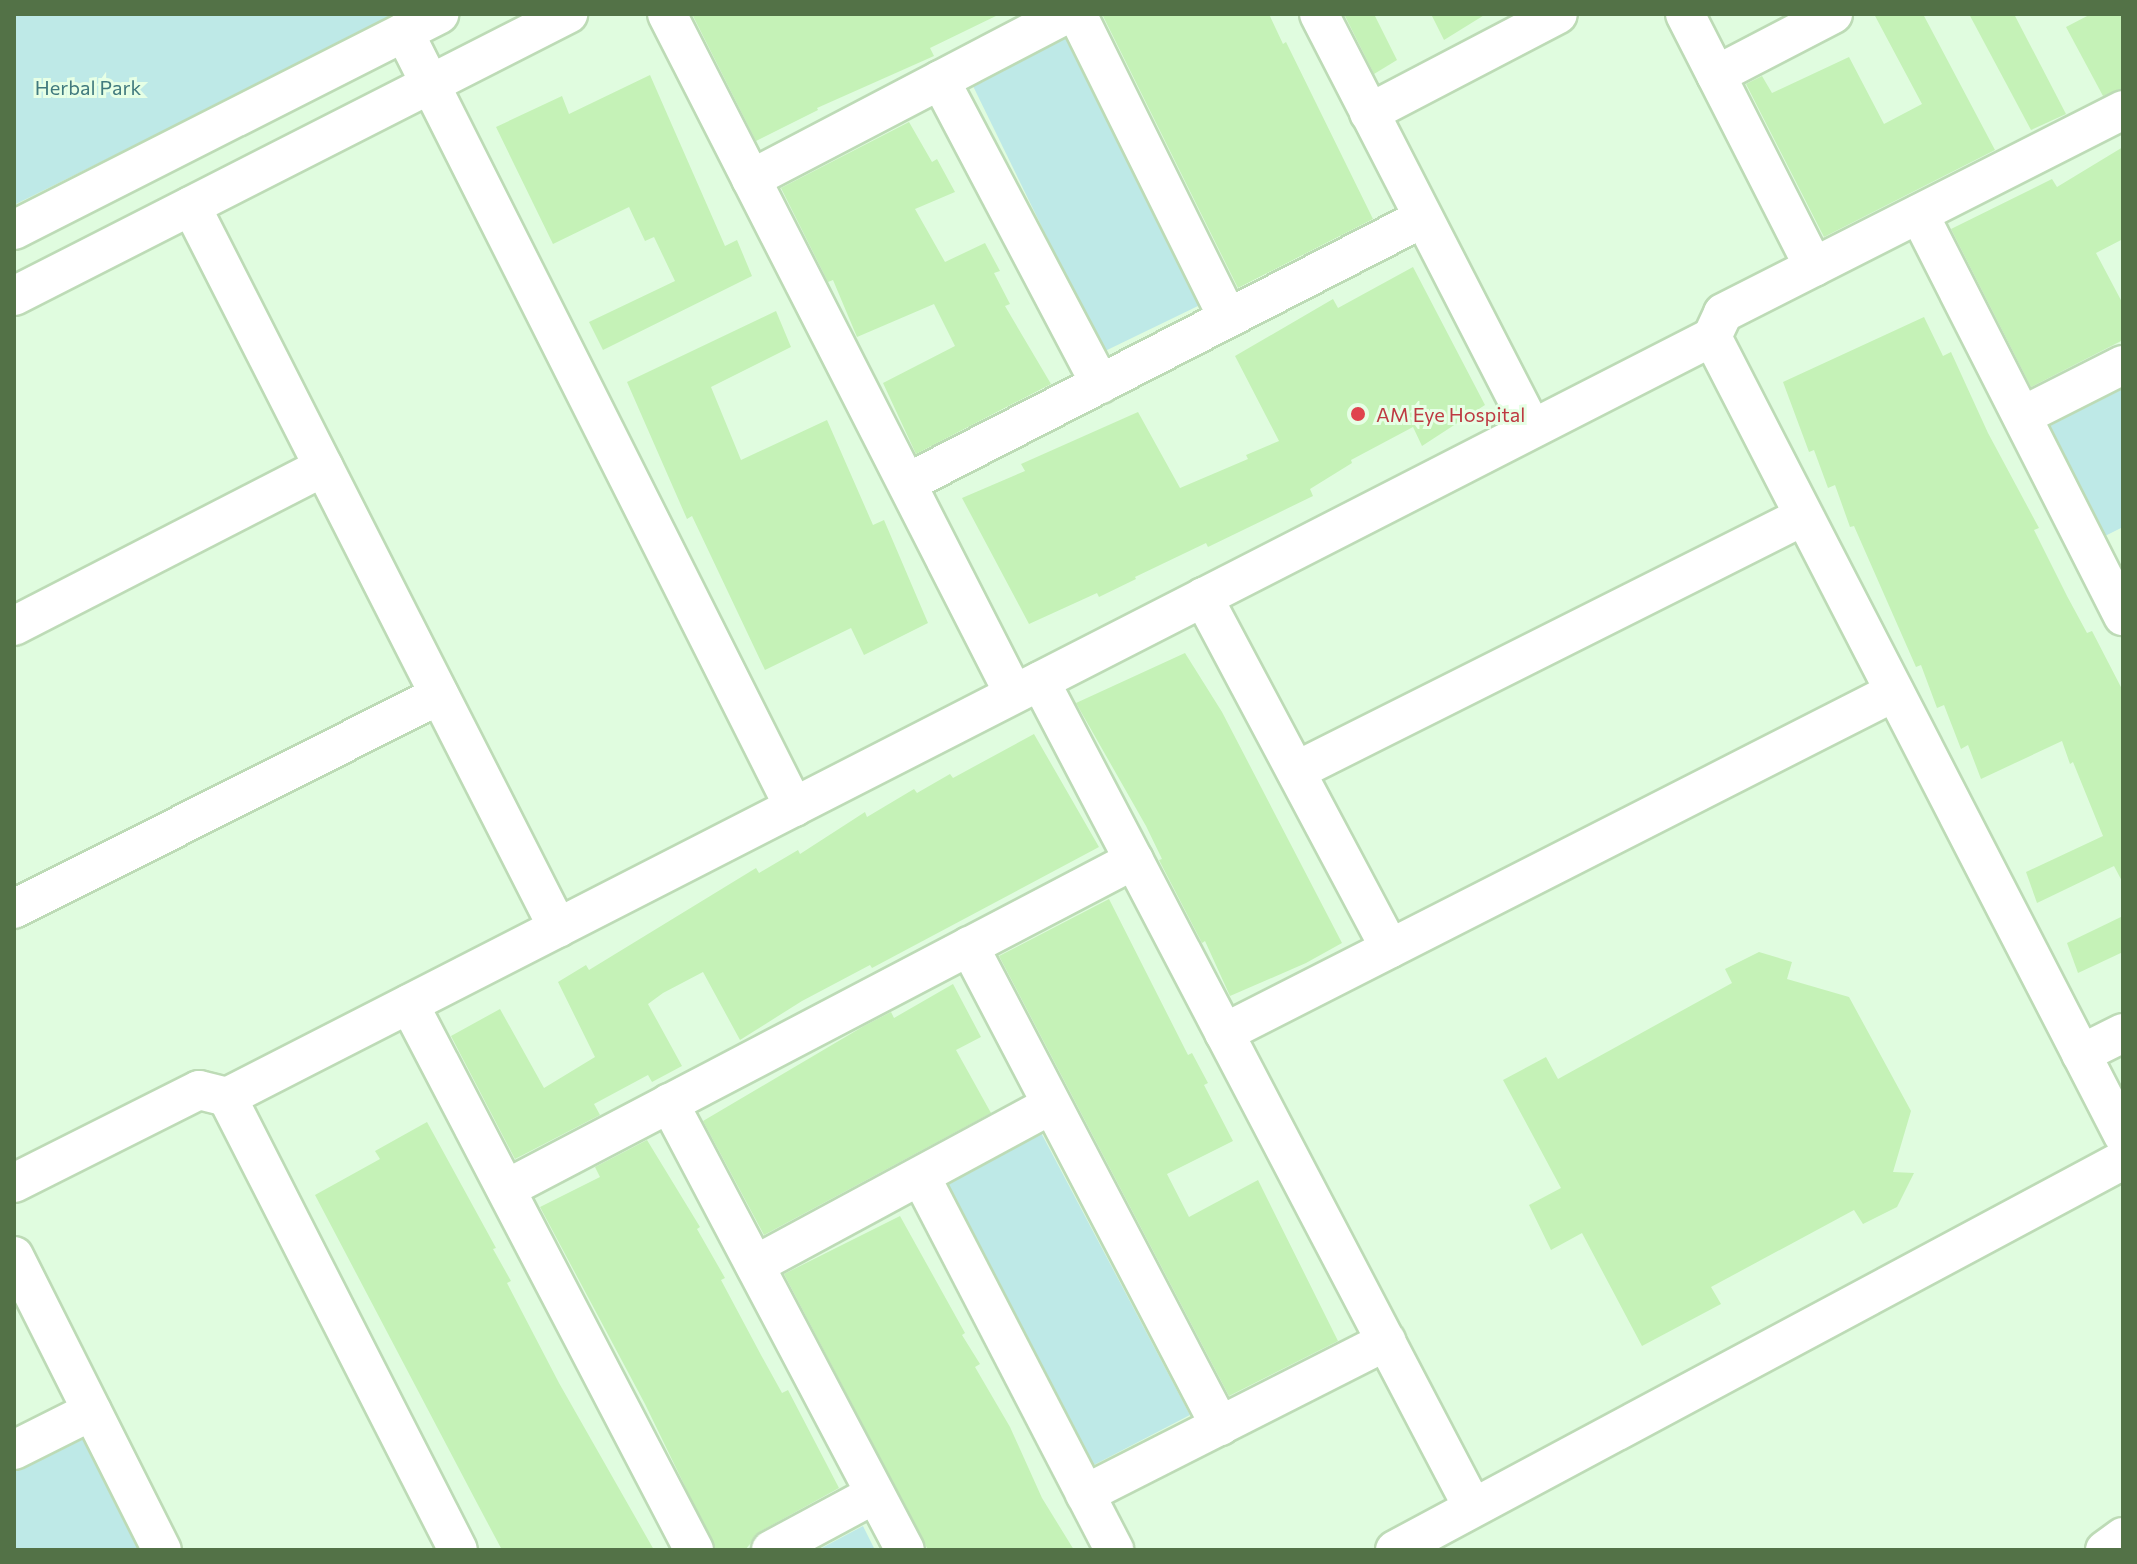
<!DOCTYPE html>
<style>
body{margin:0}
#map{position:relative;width:2137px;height:1564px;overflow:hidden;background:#e0fcdf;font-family:Commissioner,sans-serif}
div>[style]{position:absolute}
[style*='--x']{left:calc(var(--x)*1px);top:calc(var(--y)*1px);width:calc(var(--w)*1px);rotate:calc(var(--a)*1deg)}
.green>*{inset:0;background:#bee9e7}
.building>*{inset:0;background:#c5f2b7}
.roads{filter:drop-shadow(2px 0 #bddbb6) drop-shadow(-2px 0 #bddbb6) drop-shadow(0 2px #bddbb6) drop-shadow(0 -2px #bddbb6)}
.minor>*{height:38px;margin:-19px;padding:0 19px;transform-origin:19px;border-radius:19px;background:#fff}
.dots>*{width:22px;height:22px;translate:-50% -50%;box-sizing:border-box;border:4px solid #e6ffe5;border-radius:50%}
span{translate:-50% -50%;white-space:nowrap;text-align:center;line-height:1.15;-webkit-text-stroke:6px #e6ffe5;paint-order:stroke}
.park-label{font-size:20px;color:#417a7e}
.health-label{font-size:20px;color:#be3a42}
.left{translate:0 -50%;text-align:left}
.frame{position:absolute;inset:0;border:16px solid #537247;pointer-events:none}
</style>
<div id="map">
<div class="green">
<i style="clip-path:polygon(14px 14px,400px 14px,14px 205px)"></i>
<i style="clip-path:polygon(1068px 37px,1200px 305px,1103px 352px,972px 84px)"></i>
<i style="clip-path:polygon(2123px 377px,2123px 527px,2101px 538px,2041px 419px)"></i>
<i style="clip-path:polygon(1038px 1127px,1190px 1415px,1090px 1467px,938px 1181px)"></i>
<i style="clip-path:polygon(86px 1430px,146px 1550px,14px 1550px,14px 1467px)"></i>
<i style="clip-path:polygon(863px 1526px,875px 1550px,818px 1550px)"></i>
</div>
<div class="building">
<i style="clip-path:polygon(692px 14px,1000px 14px,930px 48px,934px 56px,817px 108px,818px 110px,756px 141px)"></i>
<i style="clip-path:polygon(1102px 14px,1269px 14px,1283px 44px,1286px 42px,1373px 219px,1238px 288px)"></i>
<i style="clip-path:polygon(1344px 14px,1374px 14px,1397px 60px,1374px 74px)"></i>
<i style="clip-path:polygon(1431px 14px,1486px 14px,1444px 40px)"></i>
<i style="clip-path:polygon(1874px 14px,1923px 14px,1995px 150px,1824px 237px,1746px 84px,1762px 76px,1772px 93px,1849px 57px,1884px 124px,1922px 104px)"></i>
<i style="clip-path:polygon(1969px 14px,2014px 14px,2066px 114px,2031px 130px)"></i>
<i style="clip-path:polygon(2091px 14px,2123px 14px,2123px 88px,2103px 96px,2066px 27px)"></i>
<i style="clip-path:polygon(650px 75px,725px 246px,737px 240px,752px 276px,603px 350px,589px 322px,675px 281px,654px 237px,645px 241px,629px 207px,553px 244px,496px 127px,562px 96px,569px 114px)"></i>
<i style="clip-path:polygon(909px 122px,932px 162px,937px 159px,955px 192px,915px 209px,945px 262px,985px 243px,1000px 271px,994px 273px,1010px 304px,1005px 306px,1051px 384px,916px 454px,883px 383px,955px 346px,934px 304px,857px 337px,833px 280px,828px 282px,781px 188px)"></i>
<i style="clip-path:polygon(2123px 147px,2123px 239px,2096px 253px,2123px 304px,2123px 340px,2031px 387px,1951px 229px,2052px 179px,2057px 187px)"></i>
<i style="clip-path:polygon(1413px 267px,1485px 405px,1422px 446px,1413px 427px,1351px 460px,1352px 463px,1310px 489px,1313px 496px,1208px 547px,1206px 543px,1135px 577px,1136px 579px,1099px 597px,1097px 593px,1029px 624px,962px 498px,1025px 471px,1021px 464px,1138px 412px,1180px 488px,1248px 459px,1246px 455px,1279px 441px,1235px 356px,1333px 299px,1338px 308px)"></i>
<i style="clip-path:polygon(776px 311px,791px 347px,711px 387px,741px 460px,827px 420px,873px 525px,884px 520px,928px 623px,864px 655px,851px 628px,765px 670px,692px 516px,687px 519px,627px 382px)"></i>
<i style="clip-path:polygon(1924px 317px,1943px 356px,1951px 352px,1988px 433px,2039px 528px,2034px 530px,2067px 596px,2087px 633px,2092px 631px,2123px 691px,2123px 883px,2114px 866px,2037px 903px,2026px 872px,2103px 836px,2073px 762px,2070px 764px,2062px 741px,1981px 779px,1968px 745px,1961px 749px,1944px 705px,1937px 708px,1921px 665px,1916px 667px,1854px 526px,1850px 527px,1835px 485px,1828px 488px,1814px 450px,1809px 452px,1783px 382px)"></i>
<i style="clip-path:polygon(1185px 653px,1222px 712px,1342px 943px,1306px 963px,1230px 996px,1205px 941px,1202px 943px,1159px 860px,1162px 859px,1146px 826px,1076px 703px)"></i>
<i style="clip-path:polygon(1034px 734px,1099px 847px,872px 968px,870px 965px,802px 1001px,740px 1040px,703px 972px,663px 993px,648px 1004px,682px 1066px,652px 1082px,648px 1075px,594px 1104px,600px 1115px,515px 1159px,451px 1036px,500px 1009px,544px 1088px,595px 1057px,558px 982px,586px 965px,589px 970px,756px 868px,759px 873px,798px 850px,800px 854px,865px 812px,867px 817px,914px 789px,917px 793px,950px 774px,953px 778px)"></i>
<i style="clip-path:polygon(1109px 899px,1188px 1055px,1192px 1053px,1208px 1083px,1204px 1085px,1233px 1141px,1167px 1174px,1189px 1217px,1258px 1180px,1338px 1341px,1229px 1396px,999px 956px)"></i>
<i style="clip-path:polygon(2123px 916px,2123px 952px,2078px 973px,2067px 943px)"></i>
<i style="clip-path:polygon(1759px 952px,1792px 962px,1787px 979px,1849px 997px,1911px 1111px,1893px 1172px,1914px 1173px,1897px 1207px,1863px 1224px,1854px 1210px,1711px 1287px,1721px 1304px,1642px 1346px,1582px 1233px,1551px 1250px,1529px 1205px,1561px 1188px,1503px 1080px,1546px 1057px,1558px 1079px,1732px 983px,1725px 969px)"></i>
<i style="clip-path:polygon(953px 984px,981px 1037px,956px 1050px,991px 1113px,764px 1235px,703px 1121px,864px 1026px,891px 1012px,894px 1018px)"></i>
<i style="clip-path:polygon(427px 1122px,496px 1248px,493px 1249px,511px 1281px,507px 1283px,559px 1383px,654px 1550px,502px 1550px,477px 1503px,315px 1195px,380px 1159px,375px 1151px)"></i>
<i style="clip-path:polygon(647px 1140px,700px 1227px,697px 1229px,725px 1278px,721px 1280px,761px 1355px,782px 1393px,788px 1390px,839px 1488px,761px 1531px,745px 1550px,716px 1550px,645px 1404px,540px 1207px,600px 1177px,595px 1167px)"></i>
<i style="clip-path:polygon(900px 1216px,965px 1333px,962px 1335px,980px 1364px,975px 1367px,1010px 1427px,1042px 1498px,1074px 1550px,928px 1550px,784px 1274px)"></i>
</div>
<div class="roads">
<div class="minor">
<i style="--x:667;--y:14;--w:763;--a:62.97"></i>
<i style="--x:1077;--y:14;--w:339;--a:63.6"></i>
<i style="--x:1319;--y:14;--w:466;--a:62.8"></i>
<i style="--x:1685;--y:14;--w:284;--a:63"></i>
<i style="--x:404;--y:32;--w:868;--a:63.29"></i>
<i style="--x:1716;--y:75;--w:132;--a:-27.5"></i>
<i style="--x:940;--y:80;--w:344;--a:62.2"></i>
<i style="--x:1369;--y:113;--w:213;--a:-27.6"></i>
<i style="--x:751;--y:179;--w:356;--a:-27.6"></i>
<i style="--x:191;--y:206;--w:810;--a:63.06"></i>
<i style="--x:1919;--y:214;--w:451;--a:63.1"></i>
<i style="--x:14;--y:230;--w:477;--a:-26.9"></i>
<i style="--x:14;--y:296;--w:622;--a:-26.98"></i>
<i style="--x:1712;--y:337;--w:898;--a:62.75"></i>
<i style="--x:2022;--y:416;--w:113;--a:-26.8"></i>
<i style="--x:907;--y:483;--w:580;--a:-27.18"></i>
<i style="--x:1203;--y:597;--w:398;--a:62"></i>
<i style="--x:14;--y:626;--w:348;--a:-27.2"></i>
<i style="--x:1040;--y:681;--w:933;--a:62.36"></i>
<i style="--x:1296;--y:771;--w:568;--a:-26.66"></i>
<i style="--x:14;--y:909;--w:476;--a:-26.7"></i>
<i style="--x:969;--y:946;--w:542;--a:62.39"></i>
<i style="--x:409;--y:1004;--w:616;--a:62.44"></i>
<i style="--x:1224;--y:1033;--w:752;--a:-26.97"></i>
<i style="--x:2081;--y:1054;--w:47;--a:-26.6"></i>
<i style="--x:227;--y:1097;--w:508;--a:62.98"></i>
<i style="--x:669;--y:1103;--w:505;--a:62.17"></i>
<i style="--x:921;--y:1177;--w:420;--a:62.6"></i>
<i style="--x:14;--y:1183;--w:207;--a:-26.7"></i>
<i style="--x:199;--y:1090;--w:29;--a:14"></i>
<i style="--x:227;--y:1097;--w:1668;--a:-27.1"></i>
<i style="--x:1712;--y:337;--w:26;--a:-65"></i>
<i style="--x:1723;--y:313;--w:449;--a:-26.9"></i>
<i style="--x:506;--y:1189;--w:709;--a:-27.65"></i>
<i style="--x:14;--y:1256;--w:329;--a:63.3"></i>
<i style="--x:755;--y:1265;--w:336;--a:-28.4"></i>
<i style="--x:14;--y:1450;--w:87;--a:-26.6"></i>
<i style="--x:1085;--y:1494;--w:338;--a:-26.9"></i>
<i style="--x:771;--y:1550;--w:118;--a:-28.3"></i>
<i style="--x:1395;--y:1550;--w:826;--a:-28.18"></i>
<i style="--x:2105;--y:1550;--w:22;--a:-36"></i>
</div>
</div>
<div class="dots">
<i style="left:1358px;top:414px;background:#e0444e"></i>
</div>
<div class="park-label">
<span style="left:88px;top:87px">Herbal Park</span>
</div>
<div class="health-label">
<span class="left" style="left:1376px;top:414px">AM Eye Hospital</span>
</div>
<div class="frame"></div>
</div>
